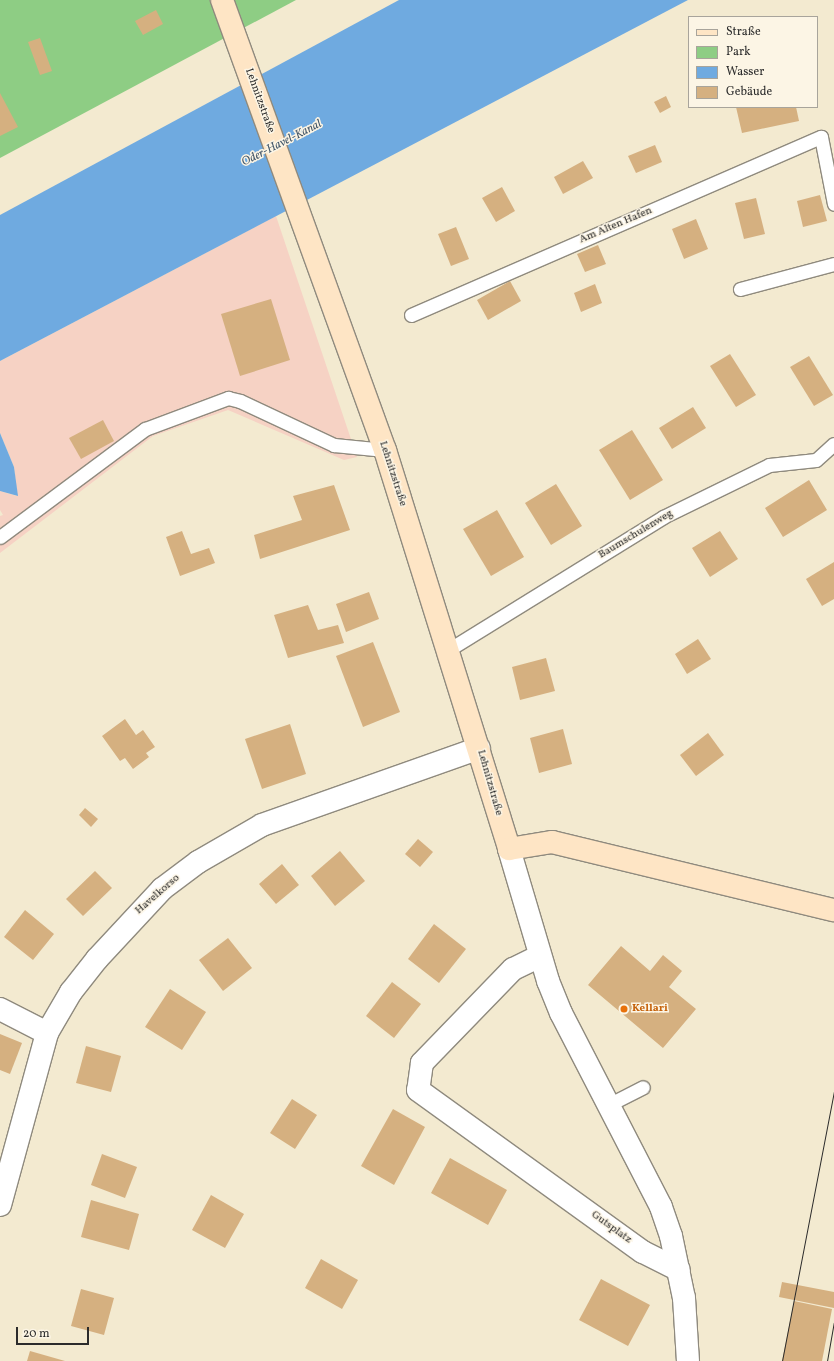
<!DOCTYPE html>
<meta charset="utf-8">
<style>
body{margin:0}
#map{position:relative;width:834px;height:1361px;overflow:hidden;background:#f3ead0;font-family:Vollkorn,serif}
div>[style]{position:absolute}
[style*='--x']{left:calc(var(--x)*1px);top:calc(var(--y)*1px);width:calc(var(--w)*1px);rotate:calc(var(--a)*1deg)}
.built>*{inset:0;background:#f6d2c4}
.green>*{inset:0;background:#8ecd84}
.water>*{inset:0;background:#6faae0}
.building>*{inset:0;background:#d5b080}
.roads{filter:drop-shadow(1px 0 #8f8a7e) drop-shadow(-1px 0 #8f8a7e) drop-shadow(0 1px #8f8a7e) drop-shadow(0 -1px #8f8a7e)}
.service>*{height:13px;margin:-6.5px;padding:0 6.5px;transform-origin:6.5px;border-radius:6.5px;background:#fff}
.minor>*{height:22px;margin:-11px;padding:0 11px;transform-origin:11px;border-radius:11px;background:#fff}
.tertiary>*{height:22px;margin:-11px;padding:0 11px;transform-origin:11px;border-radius:11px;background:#fff}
.secondary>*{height:22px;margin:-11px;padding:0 11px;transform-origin:11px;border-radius:11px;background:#fee5c5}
.tram>*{height:1px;margin:-0.5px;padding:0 0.5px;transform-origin:0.5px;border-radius:0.5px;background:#2b2b2b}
.dots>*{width:11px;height:11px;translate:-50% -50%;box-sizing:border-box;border:2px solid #fcf5e5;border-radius:50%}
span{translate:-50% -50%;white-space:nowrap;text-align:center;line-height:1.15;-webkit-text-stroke:3px #fcf5e5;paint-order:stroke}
.street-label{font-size:11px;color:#2b2b2b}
.food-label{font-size:11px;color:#c56008;font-weight:700}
.left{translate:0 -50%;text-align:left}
.water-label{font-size:12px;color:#43576a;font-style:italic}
.legend{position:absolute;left:688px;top:16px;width:130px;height:92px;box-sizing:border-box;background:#fcf5e5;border:1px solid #a8a49b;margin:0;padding:5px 7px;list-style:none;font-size:12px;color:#2b2b2b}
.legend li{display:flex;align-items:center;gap:8px;height:20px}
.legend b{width:20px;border:1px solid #a8a49b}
.scale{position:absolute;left:16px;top:1327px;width:73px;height:18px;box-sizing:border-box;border:2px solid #2b2b2b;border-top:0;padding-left:5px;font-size:12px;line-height:14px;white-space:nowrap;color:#2b2b2b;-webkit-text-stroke:3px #fcf5e5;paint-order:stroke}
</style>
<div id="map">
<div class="built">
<i style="clip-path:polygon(276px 216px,357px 457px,344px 460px,228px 410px,153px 436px,0 553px,0 516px,3px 515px,0 510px,0 491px,17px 496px,14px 467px,0 433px,0 361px)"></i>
</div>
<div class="green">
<i style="clip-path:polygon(0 0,296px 0,0 158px)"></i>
</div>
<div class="water">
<i style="clip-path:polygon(399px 0,688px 0,0 361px,0 215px)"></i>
<i style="clip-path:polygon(0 433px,14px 467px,18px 496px,0 491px)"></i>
</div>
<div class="building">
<i style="clip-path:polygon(156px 10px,163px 24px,143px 35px,135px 21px)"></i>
<i style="clip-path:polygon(40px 38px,52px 71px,40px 75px,28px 42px)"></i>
<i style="clip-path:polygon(0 93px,18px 127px,0 136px)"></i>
<i style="clip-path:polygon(666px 96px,671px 107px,660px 113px,654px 102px)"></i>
<i style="clip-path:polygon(736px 107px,796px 107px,799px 121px,742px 133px)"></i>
<i style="clip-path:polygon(655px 145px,662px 162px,636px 173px,628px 156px)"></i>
<i style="clip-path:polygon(583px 161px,593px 178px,563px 194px,554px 177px)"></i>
<i style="clip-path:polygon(502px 187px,515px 211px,496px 222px,482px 198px)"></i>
<i style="clip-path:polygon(820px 195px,827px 221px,803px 227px,797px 201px)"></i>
<i style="clip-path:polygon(756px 198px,765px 234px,744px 239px,735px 203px)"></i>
<i style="clip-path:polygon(696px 219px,708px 249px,684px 259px,672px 229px)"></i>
<i style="clip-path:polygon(456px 227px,469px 259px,451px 266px,438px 234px)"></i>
<i style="clip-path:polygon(598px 245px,606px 264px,585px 272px,577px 254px)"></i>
<i style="clip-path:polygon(510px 281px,521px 301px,488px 320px,477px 300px)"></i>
<i style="clip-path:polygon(595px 284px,602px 303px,581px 312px,574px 293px)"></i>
<i style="clip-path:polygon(271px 299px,290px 360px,240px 376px,221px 314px)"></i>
<i style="clip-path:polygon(730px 354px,756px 395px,736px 407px,710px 366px)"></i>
<i style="clip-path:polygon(809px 356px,833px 395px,814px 406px,790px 367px)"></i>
<i style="clip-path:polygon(693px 407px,706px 428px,672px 449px,659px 428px)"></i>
<i style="clip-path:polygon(103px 420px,114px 441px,81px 459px,69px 438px)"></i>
<i style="clip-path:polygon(632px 430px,663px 480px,630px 500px,599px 450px)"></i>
<i style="clip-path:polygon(809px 480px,827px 510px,783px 537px,765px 508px)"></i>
<i style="clip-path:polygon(556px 484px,582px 526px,551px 545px,525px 503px)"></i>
<i style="clip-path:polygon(334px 485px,350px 530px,260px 559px,254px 535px,302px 520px,293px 496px)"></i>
<i style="clip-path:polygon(497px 510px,524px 557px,491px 576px,463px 529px)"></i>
<i style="clip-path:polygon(182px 531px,191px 554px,209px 548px,215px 563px,180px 576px,166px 537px)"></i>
<i style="clip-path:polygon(720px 531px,738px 559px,710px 577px,692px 548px)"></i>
<i style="clip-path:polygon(834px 562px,834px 599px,822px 606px,806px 579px)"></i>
<i style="clip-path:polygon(369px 592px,379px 619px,346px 632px,336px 604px)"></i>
<i style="clip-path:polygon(308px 605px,318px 630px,338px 625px,344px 643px,288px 658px,274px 615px)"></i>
<i style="clip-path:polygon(698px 639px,711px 659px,687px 674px,675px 654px)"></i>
<i style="clip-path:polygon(373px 642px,400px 712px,363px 727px,336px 656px)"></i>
<i style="clip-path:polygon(546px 658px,555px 691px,520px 700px,512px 667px)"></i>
<i style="clip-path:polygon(125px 719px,136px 735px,143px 730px,155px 747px,146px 753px,149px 757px,133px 769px,125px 758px,120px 761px,102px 736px)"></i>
<i style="clip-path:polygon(290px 724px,306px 774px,262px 789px,245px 739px)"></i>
<i style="clip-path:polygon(563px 729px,572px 764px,539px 773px,530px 738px)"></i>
<i style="clip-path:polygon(708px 733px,724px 755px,696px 776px,680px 755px)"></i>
<i style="clip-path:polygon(85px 808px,98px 819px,91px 827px,79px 815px)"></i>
<i style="clip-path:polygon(418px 839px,433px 852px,420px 867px,405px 854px)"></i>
<i style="clip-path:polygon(340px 851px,365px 881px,335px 906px,311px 876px)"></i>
<i style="clip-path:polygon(282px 864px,299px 885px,276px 904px,259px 884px)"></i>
<i style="clip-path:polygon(95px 871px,112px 888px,83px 916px,66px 899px)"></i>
<i style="clip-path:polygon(25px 910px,54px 934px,33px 960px,4px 937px)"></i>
<i style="clip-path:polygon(434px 924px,466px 949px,439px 983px,408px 959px)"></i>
<i style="clip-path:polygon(228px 938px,252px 968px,223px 991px,199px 960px)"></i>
<i style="clip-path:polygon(621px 946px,650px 971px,663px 955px,682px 971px,669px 987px,696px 1009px,663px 1048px,588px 985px)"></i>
<i style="clip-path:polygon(392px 982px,421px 1004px,394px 1038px,366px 1016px)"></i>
<i style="clip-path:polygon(170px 989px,206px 1012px,182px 1050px,145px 1027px)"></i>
<i style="clip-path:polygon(0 1034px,22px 1043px,10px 1074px,0 1070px)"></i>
<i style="clip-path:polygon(86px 1046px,121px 1056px,111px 1092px,76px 1083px)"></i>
<i style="clip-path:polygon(292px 1099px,317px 1115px,295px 1149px,270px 1133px)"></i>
<i style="clip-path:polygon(393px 1109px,425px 1127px,394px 1185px,361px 1166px)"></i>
<i style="clip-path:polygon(102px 1154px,137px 1167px,125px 1198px,91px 1185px)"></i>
<i style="clip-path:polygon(450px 1158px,507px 1190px,488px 1225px,431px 1193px)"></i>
<i style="clip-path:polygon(211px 1195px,244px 1214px,225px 1248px,192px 1230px)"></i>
<i style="clip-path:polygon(91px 1200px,139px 1214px,129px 1250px,81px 1237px)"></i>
<i style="clip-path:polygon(321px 1259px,358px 1280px,342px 1309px,305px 1288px)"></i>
<i style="clip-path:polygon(601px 1279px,650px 1305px,628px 1346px,579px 1320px)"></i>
<i style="clip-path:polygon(782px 1282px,834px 1292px,834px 1308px,779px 1297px)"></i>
<i style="clip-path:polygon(81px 1289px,114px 1298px,104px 1335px,71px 1326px)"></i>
<i style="clip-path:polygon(794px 1301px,832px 1309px,822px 1361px,782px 1361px)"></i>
<i style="clip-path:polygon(30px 1351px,65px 1361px,27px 1361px)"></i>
</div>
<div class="roads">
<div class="service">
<i style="--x:740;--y:289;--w:97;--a:-14.9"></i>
<i style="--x:411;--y:315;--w:447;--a:-23.5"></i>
<i style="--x:821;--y:137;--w:68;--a:79"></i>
<i style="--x:0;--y:537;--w:181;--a:-36.7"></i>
<i style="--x:145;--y:429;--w:89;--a:-20.5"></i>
<i style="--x:228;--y:398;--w:12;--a:14"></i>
<i style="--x:240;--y:401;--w:104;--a:25.1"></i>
<i style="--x:334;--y:445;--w:51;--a:5.6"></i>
<i style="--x:448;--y:650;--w:253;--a:-31.7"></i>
<i style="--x:663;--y:517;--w:118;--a:-26.1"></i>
<i style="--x:769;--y:465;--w:47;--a:-6.1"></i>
<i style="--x:816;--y:460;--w:24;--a:-42"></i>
<i style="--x:608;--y:1105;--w:39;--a:-27"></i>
</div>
<div class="minor">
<i style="--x:540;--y:956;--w:30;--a:154"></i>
<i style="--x:513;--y:969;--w:131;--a:134.1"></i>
<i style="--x:422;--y:1063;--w:27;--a:98"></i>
<i style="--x:418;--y:1090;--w:277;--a:35.8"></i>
<i style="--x:643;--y:1252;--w:40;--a:26.6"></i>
<i style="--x:0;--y:1009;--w:53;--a:27.1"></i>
<i style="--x:0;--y:1205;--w:178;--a:-74.7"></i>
<i style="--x:47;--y:1033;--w:48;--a:-59.7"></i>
<i style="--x:71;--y:992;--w:42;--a:-51.8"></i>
<i style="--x:97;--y:959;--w:96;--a:-47.1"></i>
<i style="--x:162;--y:889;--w:45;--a:-36.9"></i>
<i style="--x:198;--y:862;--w:74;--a:-30"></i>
<i style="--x:262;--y:825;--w:230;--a:-19.5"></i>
</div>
<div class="tertiary">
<i style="--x:509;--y:849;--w:138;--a:73.5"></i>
<i style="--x:548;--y:981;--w:35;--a:68"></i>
<i style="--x:561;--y:1013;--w:218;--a:62.7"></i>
<i style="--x:661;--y:1207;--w:31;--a:71"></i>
<i style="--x:671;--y:1236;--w:63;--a:78.2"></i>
<i style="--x:684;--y:1298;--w:63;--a:86.4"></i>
</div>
<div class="secondary">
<i style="--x:222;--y:0;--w:479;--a:70.1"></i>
<i style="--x:385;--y:450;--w:418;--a:72.7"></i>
<i style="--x:509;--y:849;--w:44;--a:-9.2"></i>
<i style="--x:552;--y:842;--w:290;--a:13.6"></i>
</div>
</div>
<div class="tram">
<i style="--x:782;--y:1361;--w:276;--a:-79.1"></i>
<i style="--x:827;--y:1361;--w:39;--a:-80"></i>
</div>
<div class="dots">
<i style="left:624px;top:1009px;background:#e8710a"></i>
</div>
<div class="street-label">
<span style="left:259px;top:101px;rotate:70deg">Lehnitzstraße</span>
<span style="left:616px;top:226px;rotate:-23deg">Am Alten Hafen</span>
<span style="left:392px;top:474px;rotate:72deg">Lehnitzstraße</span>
<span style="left:636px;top:535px;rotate:-31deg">Baumschulenweg</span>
<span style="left:489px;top:783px;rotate:74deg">Lehnitzstraße</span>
<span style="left:158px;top:895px;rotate:-41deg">Havelkorso</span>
<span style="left:611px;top:1228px;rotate:36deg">Gutsplatz</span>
</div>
<div class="food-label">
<span class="left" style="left:632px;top:1009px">Kellari</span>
</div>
<div class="water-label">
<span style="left:282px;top:144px;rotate:-27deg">Oder-Havel-Kanal</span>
</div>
<ul class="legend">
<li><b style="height:5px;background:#fee5c5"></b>Straße</li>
<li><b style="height:11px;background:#8ecd84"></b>Park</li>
<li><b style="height:11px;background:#6faae0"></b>Wasser</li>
<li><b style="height:11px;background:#d5b080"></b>Gebäude</li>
</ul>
<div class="scale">20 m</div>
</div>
